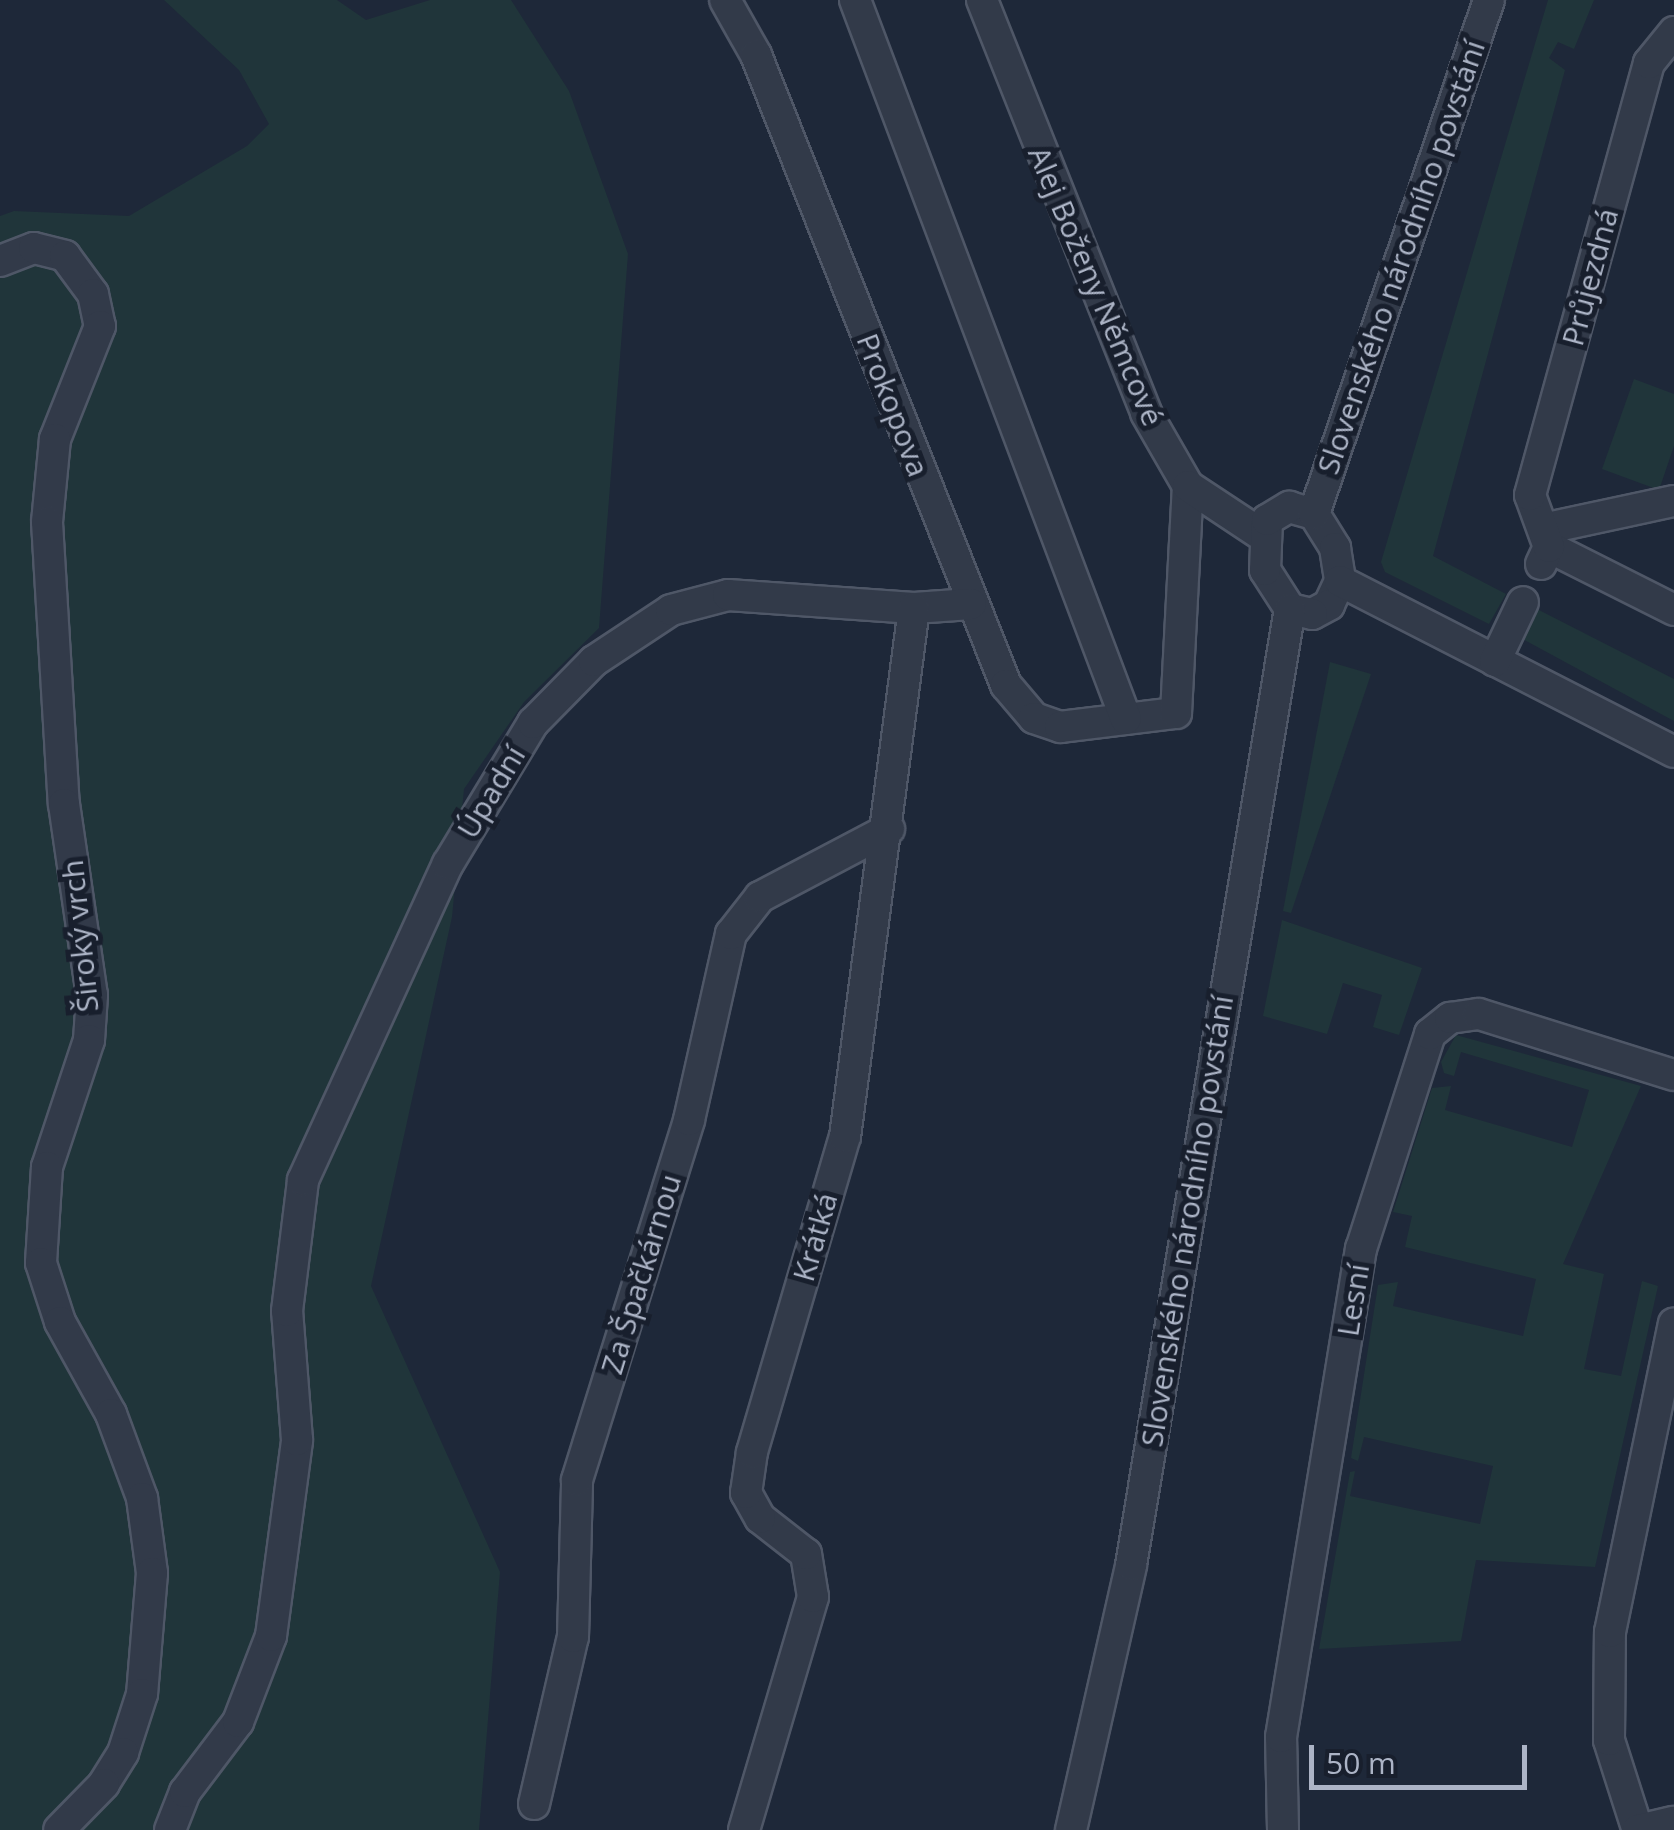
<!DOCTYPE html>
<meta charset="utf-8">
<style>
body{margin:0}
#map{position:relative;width:1674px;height:1830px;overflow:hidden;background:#1e2839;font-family:"Open Sans",sans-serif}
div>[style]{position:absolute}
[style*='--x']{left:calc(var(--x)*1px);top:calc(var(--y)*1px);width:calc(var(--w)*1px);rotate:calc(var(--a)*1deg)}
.green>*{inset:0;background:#20353a}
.roads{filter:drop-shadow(2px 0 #4f5767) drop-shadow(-2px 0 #4f5767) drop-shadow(0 2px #4f5767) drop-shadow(0 -2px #4f5767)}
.minor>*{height:30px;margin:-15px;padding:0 15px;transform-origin:15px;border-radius:15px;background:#323a49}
span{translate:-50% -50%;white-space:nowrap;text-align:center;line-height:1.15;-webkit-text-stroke:10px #181f2d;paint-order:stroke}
.street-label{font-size:30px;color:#acb4c6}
.scale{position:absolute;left:1309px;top:1745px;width:218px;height:45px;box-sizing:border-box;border:5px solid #acb4c6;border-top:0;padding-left:12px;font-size:30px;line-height:35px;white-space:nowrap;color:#acb4c6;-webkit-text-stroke:8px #181f2d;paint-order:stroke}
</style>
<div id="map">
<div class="green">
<i style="clip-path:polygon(164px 0,337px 0,366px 20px,430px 0,511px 0,569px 91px,628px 254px,599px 628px,524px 702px,464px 789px,452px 917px,371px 1286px,500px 1572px,479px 1830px,0 1830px,0 216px,14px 211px,129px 216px,247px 146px,269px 124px,239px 70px)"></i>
<i style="clip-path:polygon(1548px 0,1594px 0,1574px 49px,1558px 42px,1549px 58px,1565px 70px,1433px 556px,1506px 594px,1489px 624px,1385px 572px,1381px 562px)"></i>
<i style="clip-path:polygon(1634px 379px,1674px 394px,1674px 446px,1659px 490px,1602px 469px)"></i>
<i style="clip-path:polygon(1535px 608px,1674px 679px,1674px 721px,1521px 638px)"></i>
<i style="clip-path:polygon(1330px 662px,1371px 674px,1291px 913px,1283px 911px)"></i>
<i style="clip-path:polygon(1282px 920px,1422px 968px,1399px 1035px,1373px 1027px,1382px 995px,1343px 983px,1327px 1034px,1263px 1016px)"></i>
<i style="clip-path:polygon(1456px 1035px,1641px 1086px,1563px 1264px,1604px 1274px,1584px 1369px,1621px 1376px,1642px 1281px,1658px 1286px,1595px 1567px,1476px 1560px,1461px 1641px,1319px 1649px,1350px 1472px,1355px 1471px,1350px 1496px,1480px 1524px,1493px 1466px,1364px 1437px,1358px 1461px,1351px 1458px,1378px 1285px,1398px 1282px,1393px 1306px,1523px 1336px,1536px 1279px,1405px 1247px,1412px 1216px,1393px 1212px,1432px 1088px,1451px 1086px,1445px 1110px,1572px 1147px,1589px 1090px,1461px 1052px,1454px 1076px,1444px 1073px,1441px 1062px)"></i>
</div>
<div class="roads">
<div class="minor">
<i style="--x:725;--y:0;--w:63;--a:60.6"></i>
<i style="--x:756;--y:55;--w:678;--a:68.36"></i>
<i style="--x:1006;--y:685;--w:43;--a:49.7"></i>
<i style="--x:1034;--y:718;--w:28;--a:19"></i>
<i style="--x:1060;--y:727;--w:117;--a:-6.9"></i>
<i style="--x:1176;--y:713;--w:227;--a:-87"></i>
<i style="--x:855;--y:0;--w:768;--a:69.35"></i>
<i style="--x:982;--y:0;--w:444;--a:68.3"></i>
<i style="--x:1146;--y:413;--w:84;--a:60.1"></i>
<i style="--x:1188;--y:486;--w:89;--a:33.5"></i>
<i style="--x:0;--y:261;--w:36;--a:-21"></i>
<i style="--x:34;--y:248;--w:32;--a:14"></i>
<i style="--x:65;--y:256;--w:47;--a:53.6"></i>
<i style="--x:93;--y:294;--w:33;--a:78"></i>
<i style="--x:100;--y:326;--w:122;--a:111.7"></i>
<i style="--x:55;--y:439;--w:83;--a:95.5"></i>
<i style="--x:47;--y:522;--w:283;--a:86.6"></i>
<i style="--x:64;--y:804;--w:193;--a:81.7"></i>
<i style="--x:92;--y:995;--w:45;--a:93.8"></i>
<i style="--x:89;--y:1040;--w:134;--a:108.3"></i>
<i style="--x:47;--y:1167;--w:96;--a:93.6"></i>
<i style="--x:41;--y:1263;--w:62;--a:72.1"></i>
<i style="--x:60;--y:1322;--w:105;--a:61"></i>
<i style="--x:111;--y:1414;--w:90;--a:69.7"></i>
<i style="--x:142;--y:1498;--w:76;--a:82.4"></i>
<i style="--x:152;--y:1573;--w:121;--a:94.7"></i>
<i style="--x:142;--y:1694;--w:62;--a:107.9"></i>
<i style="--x:123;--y:1753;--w:36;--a:122"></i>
<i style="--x:104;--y:1784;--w:64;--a:134.4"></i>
<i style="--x:1289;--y:507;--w:26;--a:16"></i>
<i style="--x:1314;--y:514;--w:40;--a:58"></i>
<i style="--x:1335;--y:548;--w:33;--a:81"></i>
<i style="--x:1340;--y:581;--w:26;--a:115"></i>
<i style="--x:1329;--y:605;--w:19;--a:152"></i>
<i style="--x:1312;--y:614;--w:23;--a:-167"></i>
<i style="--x:1290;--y:609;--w:46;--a:-122.7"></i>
<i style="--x:1265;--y:570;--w:50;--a:-87.7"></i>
<i style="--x:1267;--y:520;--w:26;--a:-31"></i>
<i style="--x:1314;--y:514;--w:543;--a:-71.2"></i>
<i style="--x:1543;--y:529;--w:134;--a:-12.1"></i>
<i style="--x:1549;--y:547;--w:140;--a:26.7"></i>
<i style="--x:1541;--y:564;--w:19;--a:-65"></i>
<i style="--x:1549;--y:547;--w:55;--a:-110.1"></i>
<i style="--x:1530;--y:495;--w:448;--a:-74.6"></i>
<i style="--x:1649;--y:63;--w:40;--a:-51"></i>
<i style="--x:1340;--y:581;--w:375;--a:27.1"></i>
<i style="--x:1495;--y:661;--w:65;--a:-64.6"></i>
<i style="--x:534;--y:1804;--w:171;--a:-76.9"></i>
<i style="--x:573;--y:1637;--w:157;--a:-88.5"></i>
<i style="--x:577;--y:1480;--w:377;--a:-72.7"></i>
<i style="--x:689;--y:1120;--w:191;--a:-77.3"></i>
<i style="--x:731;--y:934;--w:47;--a:-51.9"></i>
<i style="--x:760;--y:897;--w:146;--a:-27.8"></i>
<i style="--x:1637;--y:1828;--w:92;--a:-107.7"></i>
<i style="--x:1609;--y:1740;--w:108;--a:-89.5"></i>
<i style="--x:1610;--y:1632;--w:315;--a:-78.3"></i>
<i style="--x:170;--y:1830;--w:41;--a:-68.5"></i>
<i style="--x:185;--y:1792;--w:88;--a:-52.9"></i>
<i style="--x:238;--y:1722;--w:92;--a:-69"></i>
<i style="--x:271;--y:1636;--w:198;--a:-82.4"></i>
<i style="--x:297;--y:1440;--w:129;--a:-94.4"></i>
<i style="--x:287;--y:1311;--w:132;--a:-83"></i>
<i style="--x:303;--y:1180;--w:348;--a:-65.4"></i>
<i style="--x:448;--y:864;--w:165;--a:-58.9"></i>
<i style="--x:533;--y:723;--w:87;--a:-45.5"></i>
<i style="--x:594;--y:661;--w:92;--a:-33.5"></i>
<i style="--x:671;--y:610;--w:59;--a:-14.7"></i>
<i style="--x:728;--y:595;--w:186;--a:4"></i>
<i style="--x:914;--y:608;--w:57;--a:-4"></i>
<i style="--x:744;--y:1830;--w:243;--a:-73.5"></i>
<i style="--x:813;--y:1597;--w:44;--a:-99.2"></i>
<i style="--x:806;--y:1554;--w:58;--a:-142"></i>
<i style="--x:760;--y:1518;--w:29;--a:-119"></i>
<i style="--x:746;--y:1493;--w:41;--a:-81.7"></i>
<i style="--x:752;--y:1452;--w:328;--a:-73.6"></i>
<i style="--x:845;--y:1137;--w:533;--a:-82.57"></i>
<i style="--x:1071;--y:1830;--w:272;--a:-77.2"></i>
<i style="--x:1131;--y:1565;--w:969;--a:-80.56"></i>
<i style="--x:1283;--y:1830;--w:93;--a:-91.2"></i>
<i style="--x:1281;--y:1737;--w:495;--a:-80.7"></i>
<i style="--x:1361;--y:1249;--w:226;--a:-72.2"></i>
<i style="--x:1430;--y:1034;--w:26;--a:-39"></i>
<i style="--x:1450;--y:1018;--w:29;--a:-8"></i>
<i style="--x:1479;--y:1014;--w:204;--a:17.4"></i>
<i style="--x:1638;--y:1830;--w:37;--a:-13"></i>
</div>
</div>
<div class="street-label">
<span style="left:1401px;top:257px;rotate:-71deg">Slovenského národního povstání</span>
<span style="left:1590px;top:277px;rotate:-75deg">Průjezdná</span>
<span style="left:1096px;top:286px;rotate:67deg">Alej Boženy Němcové</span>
<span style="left:893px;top:405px;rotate:69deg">Prokopova</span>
<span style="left:491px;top:792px;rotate:-59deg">Úpadní</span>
<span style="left:80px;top:936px;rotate:-96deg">Široký vrch</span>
<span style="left:1187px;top:1221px;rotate:-81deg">Slovenského národního povstání</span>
<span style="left:815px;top:1237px;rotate:-74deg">Krátká</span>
<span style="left:641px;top:1274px;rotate:-73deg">Za Špačkárnou</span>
<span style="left:1353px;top:1300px;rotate:-81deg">Lesní</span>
</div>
<div class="scale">50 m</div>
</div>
